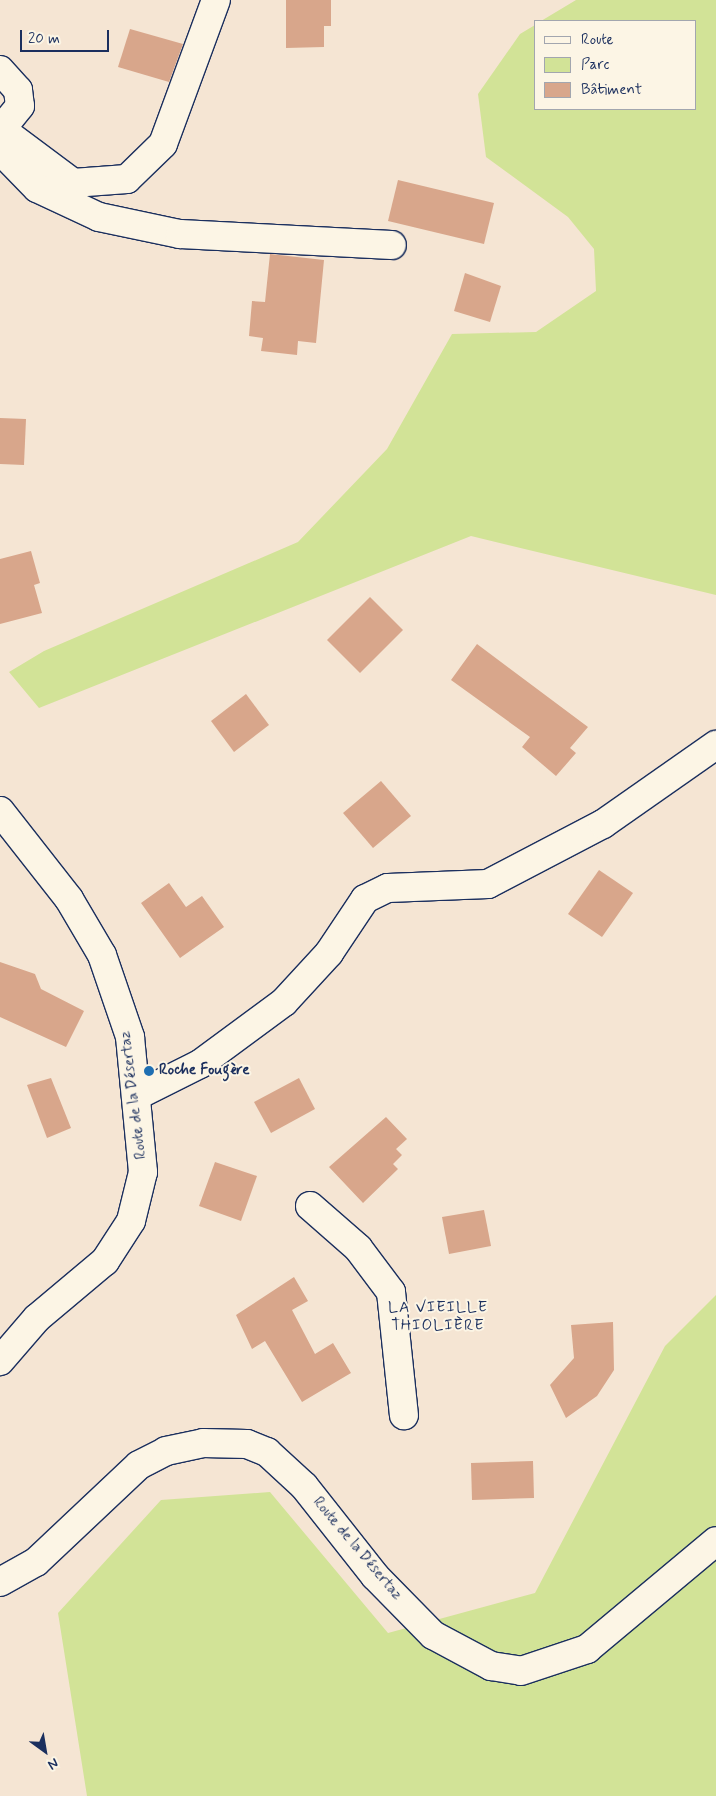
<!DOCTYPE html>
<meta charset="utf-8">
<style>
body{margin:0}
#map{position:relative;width:716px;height:1796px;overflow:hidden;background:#f5e5d3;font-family:Mynerve,sans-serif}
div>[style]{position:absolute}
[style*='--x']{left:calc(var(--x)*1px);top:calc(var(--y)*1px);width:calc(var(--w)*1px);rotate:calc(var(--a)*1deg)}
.green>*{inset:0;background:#d2e397}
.building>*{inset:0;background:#d8a68b}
.roads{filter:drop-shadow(1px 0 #1b2f5e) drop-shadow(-1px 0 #1b2f5e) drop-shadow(0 1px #1b2f5e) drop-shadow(0 -1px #1b2f5e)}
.minor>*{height:28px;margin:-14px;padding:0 14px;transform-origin:14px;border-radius:14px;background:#fcf5e5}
.dots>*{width:14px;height:14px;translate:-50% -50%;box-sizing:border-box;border:2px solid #fcf5e5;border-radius:50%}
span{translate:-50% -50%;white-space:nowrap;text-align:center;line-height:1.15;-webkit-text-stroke:4px #fcf5e5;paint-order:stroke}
.poi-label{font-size:15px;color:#1b2f5e;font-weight:700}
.left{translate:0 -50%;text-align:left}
.street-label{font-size:15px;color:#1b2f5e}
.neighbourhood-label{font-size:16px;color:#1b2f5e;letter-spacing:1px}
.legend{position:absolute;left:534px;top:20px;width:162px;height:90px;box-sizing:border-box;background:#fcf5e5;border:1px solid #a2a6af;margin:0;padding:6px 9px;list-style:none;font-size:15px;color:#1b2f5e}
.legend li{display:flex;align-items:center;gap:10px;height:25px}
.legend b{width:25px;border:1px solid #a2a6af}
.north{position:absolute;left:20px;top:1726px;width:50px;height:50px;-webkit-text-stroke:4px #fcf5e5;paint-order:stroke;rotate:148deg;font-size:14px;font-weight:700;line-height:20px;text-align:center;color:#1b2f5e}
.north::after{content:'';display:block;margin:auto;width:18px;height:22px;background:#1b2f5e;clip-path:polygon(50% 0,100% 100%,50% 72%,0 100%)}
.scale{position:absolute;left:20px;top:30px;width:89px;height:22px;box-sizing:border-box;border:2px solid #1b2f5e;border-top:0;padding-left:6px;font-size:15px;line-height:18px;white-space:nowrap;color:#1b2f5e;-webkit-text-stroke:4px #fcf5e5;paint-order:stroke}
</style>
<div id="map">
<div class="green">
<i style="clip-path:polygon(576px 0,716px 0,716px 595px,471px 536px,39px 708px,9px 672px,44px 651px,298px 542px,387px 449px,452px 334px,536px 332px,596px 291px,594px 249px,568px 217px,486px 157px,478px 94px,520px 34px,535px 25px,535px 109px,695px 109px,695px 21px,541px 21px)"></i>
<i style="clip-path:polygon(716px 1295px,716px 1796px,87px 1796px,58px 1613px,161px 1500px,270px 1492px,388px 1633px,535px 1593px,665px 1346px)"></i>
</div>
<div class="building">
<i style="clip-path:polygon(286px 0,331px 0,331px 26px,324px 26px,324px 47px,286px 48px)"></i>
<i style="clip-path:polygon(130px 29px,183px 44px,169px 82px,118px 67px)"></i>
<i style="clip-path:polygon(398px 180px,494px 203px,484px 244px,388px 221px)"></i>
<i style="clip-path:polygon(270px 254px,324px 260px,316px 343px,298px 341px,297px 355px,261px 351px,263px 338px,249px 336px,252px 301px,265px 302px)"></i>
<i style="clip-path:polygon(465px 273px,501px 286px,490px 322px,454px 311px)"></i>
<i style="clip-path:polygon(0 418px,26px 419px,24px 465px,0 464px)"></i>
<i style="clip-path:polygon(31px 551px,40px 583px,34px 585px,42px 613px,0 624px,0 559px)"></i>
<i style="clip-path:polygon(370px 597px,403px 630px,360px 673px,327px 640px)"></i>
<i style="clip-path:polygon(477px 644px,588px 727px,570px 748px,576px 753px,556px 776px,522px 747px,530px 737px,451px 680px)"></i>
<i style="clip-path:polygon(246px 694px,269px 725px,234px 752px,211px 721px)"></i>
<i style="clip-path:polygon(381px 781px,411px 816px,373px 848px,343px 813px)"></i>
<i style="clip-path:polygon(599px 870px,633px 893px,602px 937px,568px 914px)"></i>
<i style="clip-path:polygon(169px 883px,186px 907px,202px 896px,224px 927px,180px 958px,141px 903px)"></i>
<i style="clip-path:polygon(0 962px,35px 974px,41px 989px,84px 1011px,66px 1047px,0 1017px)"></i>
<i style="clip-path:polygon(51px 1078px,71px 1128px,47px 1138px,27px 1085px)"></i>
<i style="clip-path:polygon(299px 1078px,315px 1109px,271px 1133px,254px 1102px)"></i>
<i style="clip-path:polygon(386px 1117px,407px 1139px,396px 1149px,402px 1155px,393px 1164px,398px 1169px,363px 1203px,329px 1167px)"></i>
<i style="clip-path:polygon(215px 1162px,257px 1176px,241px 1221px,199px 1206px)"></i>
<i style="clip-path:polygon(484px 1210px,491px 1246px,449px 1254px,442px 1217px)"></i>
<i style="clip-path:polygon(294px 1277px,308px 1301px,292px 1310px,315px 1354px,333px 1343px,351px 1373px,302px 1402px,265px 1341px,252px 1349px,236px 1315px)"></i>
<i style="clip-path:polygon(613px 1322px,614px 1370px,597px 1396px,566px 1418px,550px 1385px,574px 1358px,571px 1325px)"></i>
<i style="clip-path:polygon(533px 1461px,534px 1498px,472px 1500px,471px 1463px)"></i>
</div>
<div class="roads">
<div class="minor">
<i style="--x:0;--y:70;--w:27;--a:48"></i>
<i style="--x:18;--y:90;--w:16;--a:83"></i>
<i style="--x:20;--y:106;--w:32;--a:129"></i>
<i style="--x:2;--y:130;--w:89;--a:36.7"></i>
<i style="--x:73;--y:183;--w:54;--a:-4.2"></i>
<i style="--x:127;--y:179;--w:50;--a:-44.2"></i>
<i style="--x:163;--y:144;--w:153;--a:-69.8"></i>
<i style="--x:0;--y:150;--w:53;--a:45.8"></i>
<i style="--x:37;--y:188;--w:68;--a:25.1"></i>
<i style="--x:99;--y:217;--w:83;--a:11.9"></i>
<i style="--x:180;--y:234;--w:212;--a:3"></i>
<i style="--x:0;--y:811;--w:112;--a:51.9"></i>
<i style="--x:69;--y:899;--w:65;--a:59.5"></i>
<i style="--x:102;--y:955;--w:87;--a:71.1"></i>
<i style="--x:130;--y:1037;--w:136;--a:84.5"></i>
<i style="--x:143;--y:1172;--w:50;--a:103.8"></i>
<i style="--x:131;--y:1221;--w:48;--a:123"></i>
<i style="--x:105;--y:1261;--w:89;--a:140"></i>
<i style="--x:37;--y:1318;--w:57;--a:130.7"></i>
<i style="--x:136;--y:1096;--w:72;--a:-26.6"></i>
<i style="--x:200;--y:1064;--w:104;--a:-36.4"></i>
<i style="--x:284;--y:1002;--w:67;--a:-47.4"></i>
<i style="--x:329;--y:953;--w:65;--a:-56.3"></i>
<i style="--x:365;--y:899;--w:25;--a:-26"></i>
<i style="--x:388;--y:888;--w:100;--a:-2.3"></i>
<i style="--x:488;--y:884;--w:130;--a:-27.6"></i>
<i style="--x:603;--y:824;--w:138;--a:-35"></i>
<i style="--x:310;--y:1206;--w:64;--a:41.2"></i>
<i style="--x:358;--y:1248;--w:55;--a:53.1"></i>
<i style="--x:391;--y:1292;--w:124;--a:84"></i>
<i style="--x:0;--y:1582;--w:41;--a:-29.1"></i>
<i style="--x:36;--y:1562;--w:141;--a:-43.3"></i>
<i style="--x:139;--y:1465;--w:30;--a:-27"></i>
<i style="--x:166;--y:1451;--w:38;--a:-12"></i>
<i style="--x:203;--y:1443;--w:44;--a:1.3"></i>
<i style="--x:247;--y:1444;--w:22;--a:22"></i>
<i style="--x:267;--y:1452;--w:50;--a:42.6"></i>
<i style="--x:304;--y:1486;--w:115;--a:51.7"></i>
<i style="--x:375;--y:1576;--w:83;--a:45.5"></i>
<i style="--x:433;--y:1635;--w:66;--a:28.1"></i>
<i style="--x:491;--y:1666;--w:30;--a:9"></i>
<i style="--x:521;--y:1671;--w:70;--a:-18.4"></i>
<i style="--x:587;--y:1649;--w:168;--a:-39.9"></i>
</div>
</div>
<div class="dots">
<i style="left:149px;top:1071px;background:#1f6fb2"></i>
</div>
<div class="poi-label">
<span class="left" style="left:159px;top:1071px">Roche Fougère</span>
</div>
<div class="street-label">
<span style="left:134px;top:1095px;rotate:-97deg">Route de la Désertaz</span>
<span style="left:357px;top:1549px;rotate:50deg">Route de la Désertaz</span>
</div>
<div class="neighbourhood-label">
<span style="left:438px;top:1317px">LA VIEILLE<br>THIOLIÈRE</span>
</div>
<ul class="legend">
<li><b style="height:6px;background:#fcf5e5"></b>Route</li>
<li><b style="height:14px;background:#d2e397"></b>Parc</li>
<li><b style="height:14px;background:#d8a68b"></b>Bâtiment</li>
</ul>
<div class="north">N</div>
<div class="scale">20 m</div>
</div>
